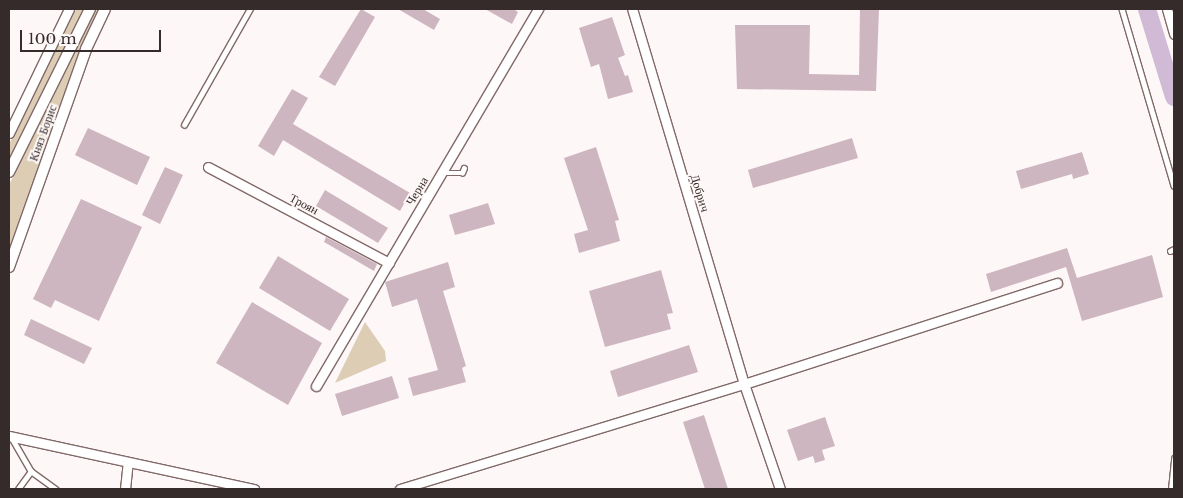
<!DOCTYPE html>
<meta charset="utf-8">
<style>
body{margin:0}
#map{position:relative;width:1183px;height:498px;overflow:hidden;background:#fdf7f7;font-family:"Libre Baskerville",serif}
div>[style]{position:absolute}
[style*='--x']{left:calc(var(--x)*1px);top:calc(var(--y)*1px);width:calc(var(--w)*1px);rotate:calc(var(--a)*1deg)}
.green>*{inset:0;background:#ddcdb5}
.river>*{height:18px;margin:-9px;padding:0 9px;transform-origin:9px;border-radius:9px;background:#d0bad5}
.building>*{inset:0;background:#ceb6c0}
.roads{filter:drop-shadow(1px 0 #816968) drop-shadow(-1px 0 #816968) drop-shadow(0 1px #816968) drop-shadow(0 -1px #816968)}
.service>*{height:4.5px;margin:-2.25px;padding:0 2.25px;transform-origin:2.25px;border-radius:2.25px;background:#fff}
.minor>*{height:9px;margin:-4.5px;padding:0 4.5px;transform-origin:4.5px;border-radius:4.5px;background:#fff}
.tertiary>*{height:10px;margin:-5px;padding:0 5px;transform-origin:5px;border-radius:5px;background:#fff}
span{translate:-50% -50%;white-space:nowrap;text-align:center;line-height:1.15;-webkit-text-stroke:4px #fdf7f7;paint-order:stroke}
.street-label{font-size:12px;color:#352b2a}
.frame{position:absolute;inset:0;border:10px solid #352b2a;pointer-events:none}
.scale{position:absolute;left:20px;top:30px;width:141px;height:22px;box-sizing:border-box;border:2px solid #352b2a;border-top:0;padding-left:6px;font-size:15px;line-height:18px;white-space:nowrap;color:#352b2a;-webkit-text-stroke:4px #fdf7f7;paint-order:stroke}
</style>
<div id="map">
<div class="green">
<i style="clip-path:polygon(76px 9px,83px 9px,9px 159px,9px 144px)"></i>
<i style="clip-path:polygon(95px 9px,99px 9px,77px 59px,9px 249px,9px 185px)"></i>
<i style="clip-path:polygon(365px 322px,385px 351px,386px 361px,335px 383px)"></i>
</div>
<div class="river">
<i style="--x:1147;--y:9;--w:92;--a:72.9"></i>
</div>
<div class="building">
<i style="clip-path:polygon(361px 9px,375px 17px,335px 86px,319px 77px)"></i>
<i style="clip-path:polygon(398px 9px,423px 9px,440px 19px,434px 30px)"></i>
<i style="clip-path:polygon(485px 9px,513px 9px,518px 12px,512px 24px)"></i>
<i style="clip-path:polygon(860px 9px,879px 9px,876px 91px,737px 89px,735px 25px,810px 25px,809px 74px,859px 75px)"></i>
<i style="clip-path:polygon(612px 17px,625px 55px,618px 58px,625px 76px,628px 75px,633px 92px,608px 99px,599px 64px,591px 67px,579px 28px)"></i>
<i style="clip-path:polygon(292px 89px,308px 98px,293px 124px,410px 193px,400px 211px,283px 140px,274px 156px,258px 146px)"></i>
<i style="clip-path:polygon(88px 128px,150px 157px,137px 185px,75px 155px)"></i>
<i style="clip-path:polygon(852px 138px,858px 158px,753px 188px,748px 170px)"></i>
<i style="clip-path:polygon(596px 147px,619px 220px,615px 221px,620px 241px,579px 253px,574px 234px,588px 230px,564px 158px)"></i>
<i style="clip-path:polygon(1082px 152px,1089px 174px,1073px 179px,1072px 174px,1021px 189px,1016px 171px)"></i>
<i style="clip-path:polygon(165px 167px,183px 175px,160px 224px,142px 215px)"></i>
<i style="clip-path:polygon(325px 190px,388px 228px,378px 243px,316px 206px)"></i>
<i style="clip-path:polygon(81px 199px,142px 227px,99px 321px,55px 300px,51px 308px,33px 299px)"></i>
<i style="clip-path:polygon(488px 203px,495px 224px,455px 235px,449px 215px)"></i>
<i style="clip-path:polygon(326px 237px,377px 264px,374px 271px,324px 242px)"></i>
<i style="clip-path:polygon(1067px 248px,1077px 278px,1152px 255px,1163px 297px,1082px 321px,1066px 267px,991px 292px,986px 274px)"></i>
<i style="clip-path:polygon(278px 256px,349px 299px,330px 331px,259px 288px)"></i>
<i style="clip-path:polygon(448px 262px,455px 287px,443px 291px,466px 366px,462px 368px,466px 382px,413px 396px,408px 378px,438px 370px,417px 299px,392px 307px,385px 282px)"></i>
<i style="clip-path:polygon(661px 270px,673px 313px,667px 314px,671px 329px,605px 347px,589px 291px)"></i>
<i style="clip-path:polygon(252px 302px,322px 343px,288px 405px,216px 363px)"></i>
<i style="clip-path:polygon(31px 319px,92px 348px,84px 364px,24px 335px)"></i>
<i style="clip-path:polygon(689px 345px,698px 372px,618px 397px,610px 371px)"></i>
<i style="clip-path:polygon(392px 376px,399px 398px,342px 416px,335px 394px)"></i>
<i style="clip-path:polygon(704px 415px,728px 489px,705px 489px,683px 422px)"></i>
<i style="clip-path:polygon(825px 417px,835px 446px,822px 450px,825px 460px,815px 463px,813px 456px,798px 461px,787px 430px)"></i>
</div>
<div class="roads">
<div class="service">
<i style="--x:1122;--y:9;--w:184;--a:73.6"></i>
<i style="--x:184;--y:125;--w:133;--a:-60.4"></i>
<i style="--x:441;--y:173;--w:21;--a:0"></i>
<i style="--x:462;--y:173;--w:5;--a:-68"></i>
<i style="--x:1170;--y:251;--w:4;--a:-27"></i>
<i style="--x:12;--y:438;--w:38;--a:60"></i>
<i style="--x:31;--y:471;--w:31;--a:36"></i>
<i style="--x:18;--y:489;--w:22;--a:-54"></i>
<i style="--x:1171;--y:489;--w:31;--a:-84"></i>
</div>
<div class="minor">
<i style="--x:1167;--y:9;--w:26;--a:74"></i>
<i style="--x:9;--y:133;--w:138;--a:-64.2"></i>
<i style="--x:208;--y:167;--w:205;--a:27.9"></i>
<i style="--x:316;--y:386;--w:438;--a:-59.5"></i>
<i style="--x:9;--y:436;--w:251;--a:12.2"></i>
<i style="--x:125;--y:489;--w:27;--a:-84"></i>
<i style="--x:400;--y:489;--w:360;--a:-17"></i>
<i style="--x:744;--y:384;--w:391;--a:-106.6"></i>
<i style="--x:780;--y:489;--w:111;--a:-108.9"></i>
<i style="--x:744;--y:384;--w:329;--a:-17.9"></i>
</div>
<div class="tertiary">
<i style="--x:9;--y:172;--w:182;--a:-63.6"></i>
<i style="--x:9;--y:267;--w:231;--a:-70.5"></i>
<i style="--x:86;--y:49;--w:44;--a:-64.6"></i>
</div>
</div>
<div class="street-label">
<span style="left:43px;top:133px;rotate:-70deg">Княз Борис</span>
<span style="left:417px;top:191px;rotate:-59deg">Черна</span>
<span style="left:700px;top:193px;rotate:73deg">Добрич</span>
<span style="left:304px;top:204px;rotate:28deg">Троян</span>
</div>
<div class="frame"></div>
<div class="scale">100 m</div>
</div>
